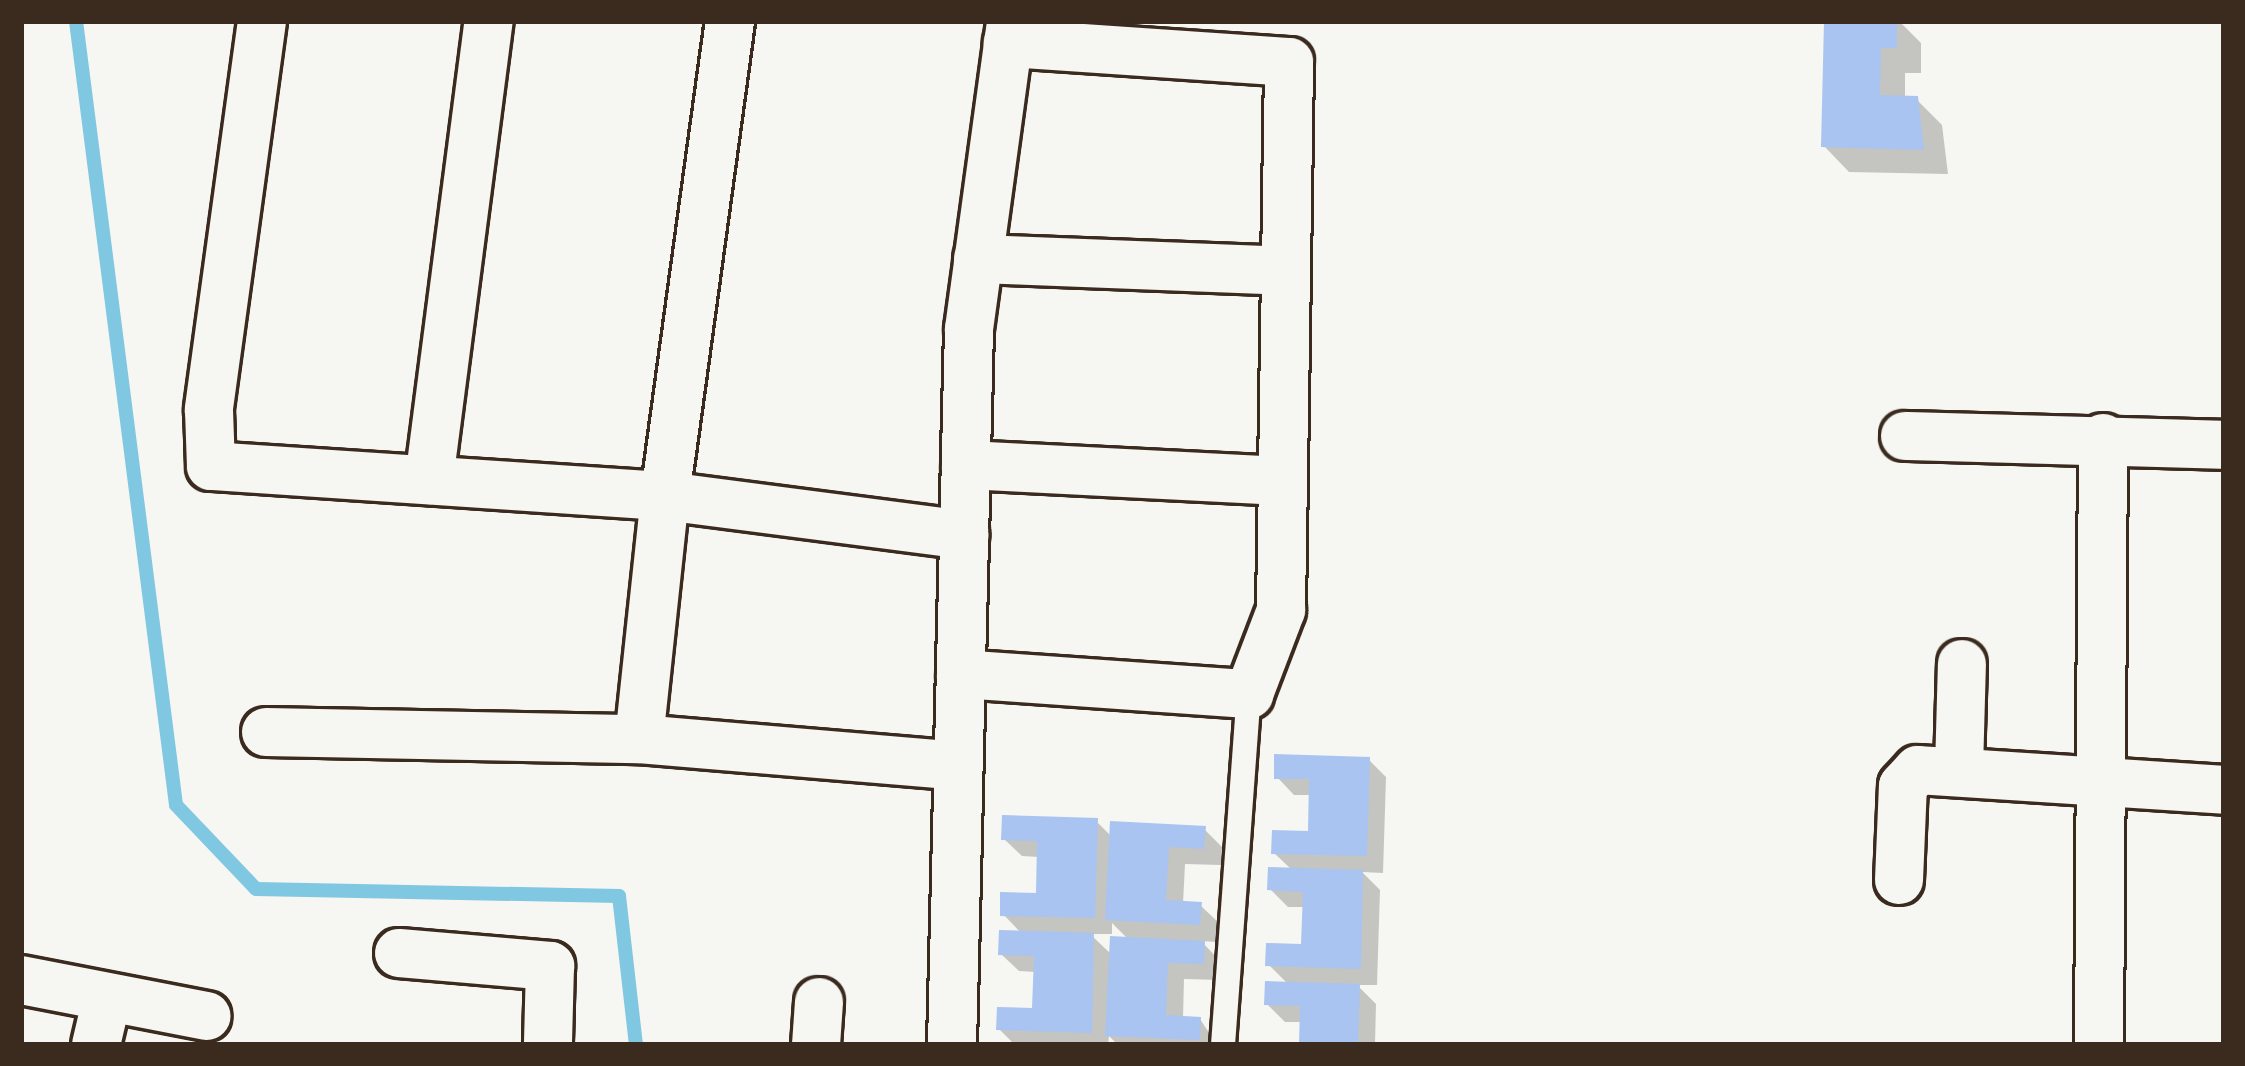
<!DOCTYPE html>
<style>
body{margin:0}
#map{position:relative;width:2245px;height:1066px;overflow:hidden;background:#f6f6f2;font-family:Kalam,sans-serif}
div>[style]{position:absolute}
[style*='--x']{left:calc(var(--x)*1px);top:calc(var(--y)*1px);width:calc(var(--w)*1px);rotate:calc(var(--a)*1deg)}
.shadow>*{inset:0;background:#0003}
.stream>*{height:14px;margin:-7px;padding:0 7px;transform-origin:7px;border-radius:7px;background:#80c7e1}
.building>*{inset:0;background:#a9c4f1}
.roads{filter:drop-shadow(3px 0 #3b2a1e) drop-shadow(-3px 0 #3b2a1e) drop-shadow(0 3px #3b2a1e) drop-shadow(0 -3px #3b2a1e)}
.lane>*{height:24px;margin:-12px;padding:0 12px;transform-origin:12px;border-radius:12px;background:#f6f6f2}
.street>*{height:48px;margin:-24px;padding:0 24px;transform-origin:24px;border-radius:24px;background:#f6f6f2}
span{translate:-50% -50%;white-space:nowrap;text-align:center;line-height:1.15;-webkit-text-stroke:10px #f6f6f2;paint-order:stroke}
.frame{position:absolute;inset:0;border:24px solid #3b2a1e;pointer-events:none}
</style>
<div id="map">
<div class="shadow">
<i style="clip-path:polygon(1827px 21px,1899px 21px,1921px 43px,1921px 73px,1905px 73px,1905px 99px,1916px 99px,1942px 125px,1948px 174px,1849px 172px,1824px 146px)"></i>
<i style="clip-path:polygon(1369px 760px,1386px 777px,1383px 873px,1362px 872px,1380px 890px,1377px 985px,1357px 985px,1376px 1004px,1375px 1045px,1302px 1045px,1302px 1022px,1285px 1022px,1267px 1004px,1289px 985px,1269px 965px,1304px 947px,1305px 907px,1288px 907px,1270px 889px,1292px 870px,1274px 853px,1311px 835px,1312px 795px,1294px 795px,1277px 777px)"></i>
<i style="clip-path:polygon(evenodd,1096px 821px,1112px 837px,1204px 829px,1222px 847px,1221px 865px,1185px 864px,1183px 904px,1200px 905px,1218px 922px,1217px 942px,1201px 941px,1221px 962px,1220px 980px,1184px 979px,1183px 1019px,1200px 1019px,1217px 1045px,1118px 1045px,1109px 1036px,1108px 1045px,1015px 1045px,999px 1029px,1035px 1011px,1036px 972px,1019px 971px,1001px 954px,1022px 934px,1003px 914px,1038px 896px,1039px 857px,1022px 856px,1004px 839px,1096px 821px,1112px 923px,1129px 940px,1112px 955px,1090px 934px,1112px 934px,1112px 923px)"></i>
</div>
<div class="stream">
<i style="--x:76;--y:21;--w:790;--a:82.73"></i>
<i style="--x:176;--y:805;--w:116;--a:46.4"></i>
<i style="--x:256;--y:889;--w:363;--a:1.1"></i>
<i style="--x:619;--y:896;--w:150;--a:83.5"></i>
</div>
<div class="building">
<i style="clip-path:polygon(1824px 21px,1897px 21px,1897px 48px,1881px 48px,1880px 95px,1918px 96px,1924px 150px,1821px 147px)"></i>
<i style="clip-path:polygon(1274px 754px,1370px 757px,1367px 856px,1271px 854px,1272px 830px,1308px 831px,1309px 779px,1274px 779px)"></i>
<i style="clip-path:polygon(1002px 815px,1098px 818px,1095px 918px,1000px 916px,1000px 892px,1036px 893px,1037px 841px,1001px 840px)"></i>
<i style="clip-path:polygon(1110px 821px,1206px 826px,1204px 849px,1169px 847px,1166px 900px,1202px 902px,1200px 925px,1105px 920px)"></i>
<i style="clip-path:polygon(1268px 867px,1363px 870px,1361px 969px,1265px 966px,1266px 943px,1301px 944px,1303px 892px,1267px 890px)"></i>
<i style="clip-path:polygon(999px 930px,1094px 933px,1092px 1033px,996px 1030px,997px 1007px,1032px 1008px,1034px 956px,998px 955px)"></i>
<i style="clip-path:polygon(1110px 936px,1205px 941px,1204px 964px,1168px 963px,1166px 1015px,1201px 1017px,1200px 1040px,1105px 1036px)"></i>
<i style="clip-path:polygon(1265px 981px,1360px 984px,1358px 1045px,1299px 1045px,1300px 1006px,1264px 1005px)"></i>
</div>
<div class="roads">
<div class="lane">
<i style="--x:1223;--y:1045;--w:352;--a:-85.8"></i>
</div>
<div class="street">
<i style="--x:262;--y:21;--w:393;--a:97.8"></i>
<i style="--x:209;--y:410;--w:56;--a:88"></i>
<i style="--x:211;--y:466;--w:455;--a:3.8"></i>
<i style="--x:665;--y:496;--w:244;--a:96.1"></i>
<i style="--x:730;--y:21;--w:479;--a:97.8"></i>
<i style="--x:665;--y:496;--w:302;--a:7.4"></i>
<i style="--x:978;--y:259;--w:308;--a:2.2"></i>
<i style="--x:1905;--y:436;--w:319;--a:1.6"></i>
<i style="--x:966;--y:465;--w:317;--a:2.9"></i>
<i style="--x:429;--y:480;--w:463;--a:-82.6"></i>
<i style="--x:961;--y:674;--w:289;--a:4"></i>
<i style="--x:1249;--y:694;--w:90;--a:-69.1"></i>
<i style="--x:1281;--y:610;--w:548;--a:-89.16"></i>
<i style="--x:1289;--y:62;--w:282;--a:-176.1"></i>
<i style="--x:266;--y:732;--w:373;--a:1.1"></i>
<i style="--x:639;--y:739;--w:321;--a:4.8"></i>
<i style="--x:1959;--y:769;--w:105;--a:-88.4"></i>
<i style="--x:1899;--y:880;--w:94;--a:-87.6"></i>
<i style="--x:1903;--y:786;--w:22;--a:-47"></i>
<i style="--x:1918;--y:770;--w:307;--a:3.7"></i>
<i style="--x:399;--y:953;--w:152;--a:4.9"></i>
<i style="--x:550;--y:966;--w:79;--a:91.5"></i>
<i style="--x:21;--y:980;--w:189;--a:11"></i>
<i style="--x:96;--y:1045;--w:48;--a:-76.8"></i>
<i style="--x:816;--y:1045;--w:43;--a:-86"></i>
<i style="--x:952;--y:1045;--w:716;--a:-88.64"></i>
<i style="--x:969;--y:329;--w:311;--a:-82.2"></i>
<i style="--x:2099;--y:1045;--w:607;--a:-89.62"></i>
</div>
</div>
<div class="frame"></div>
</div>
